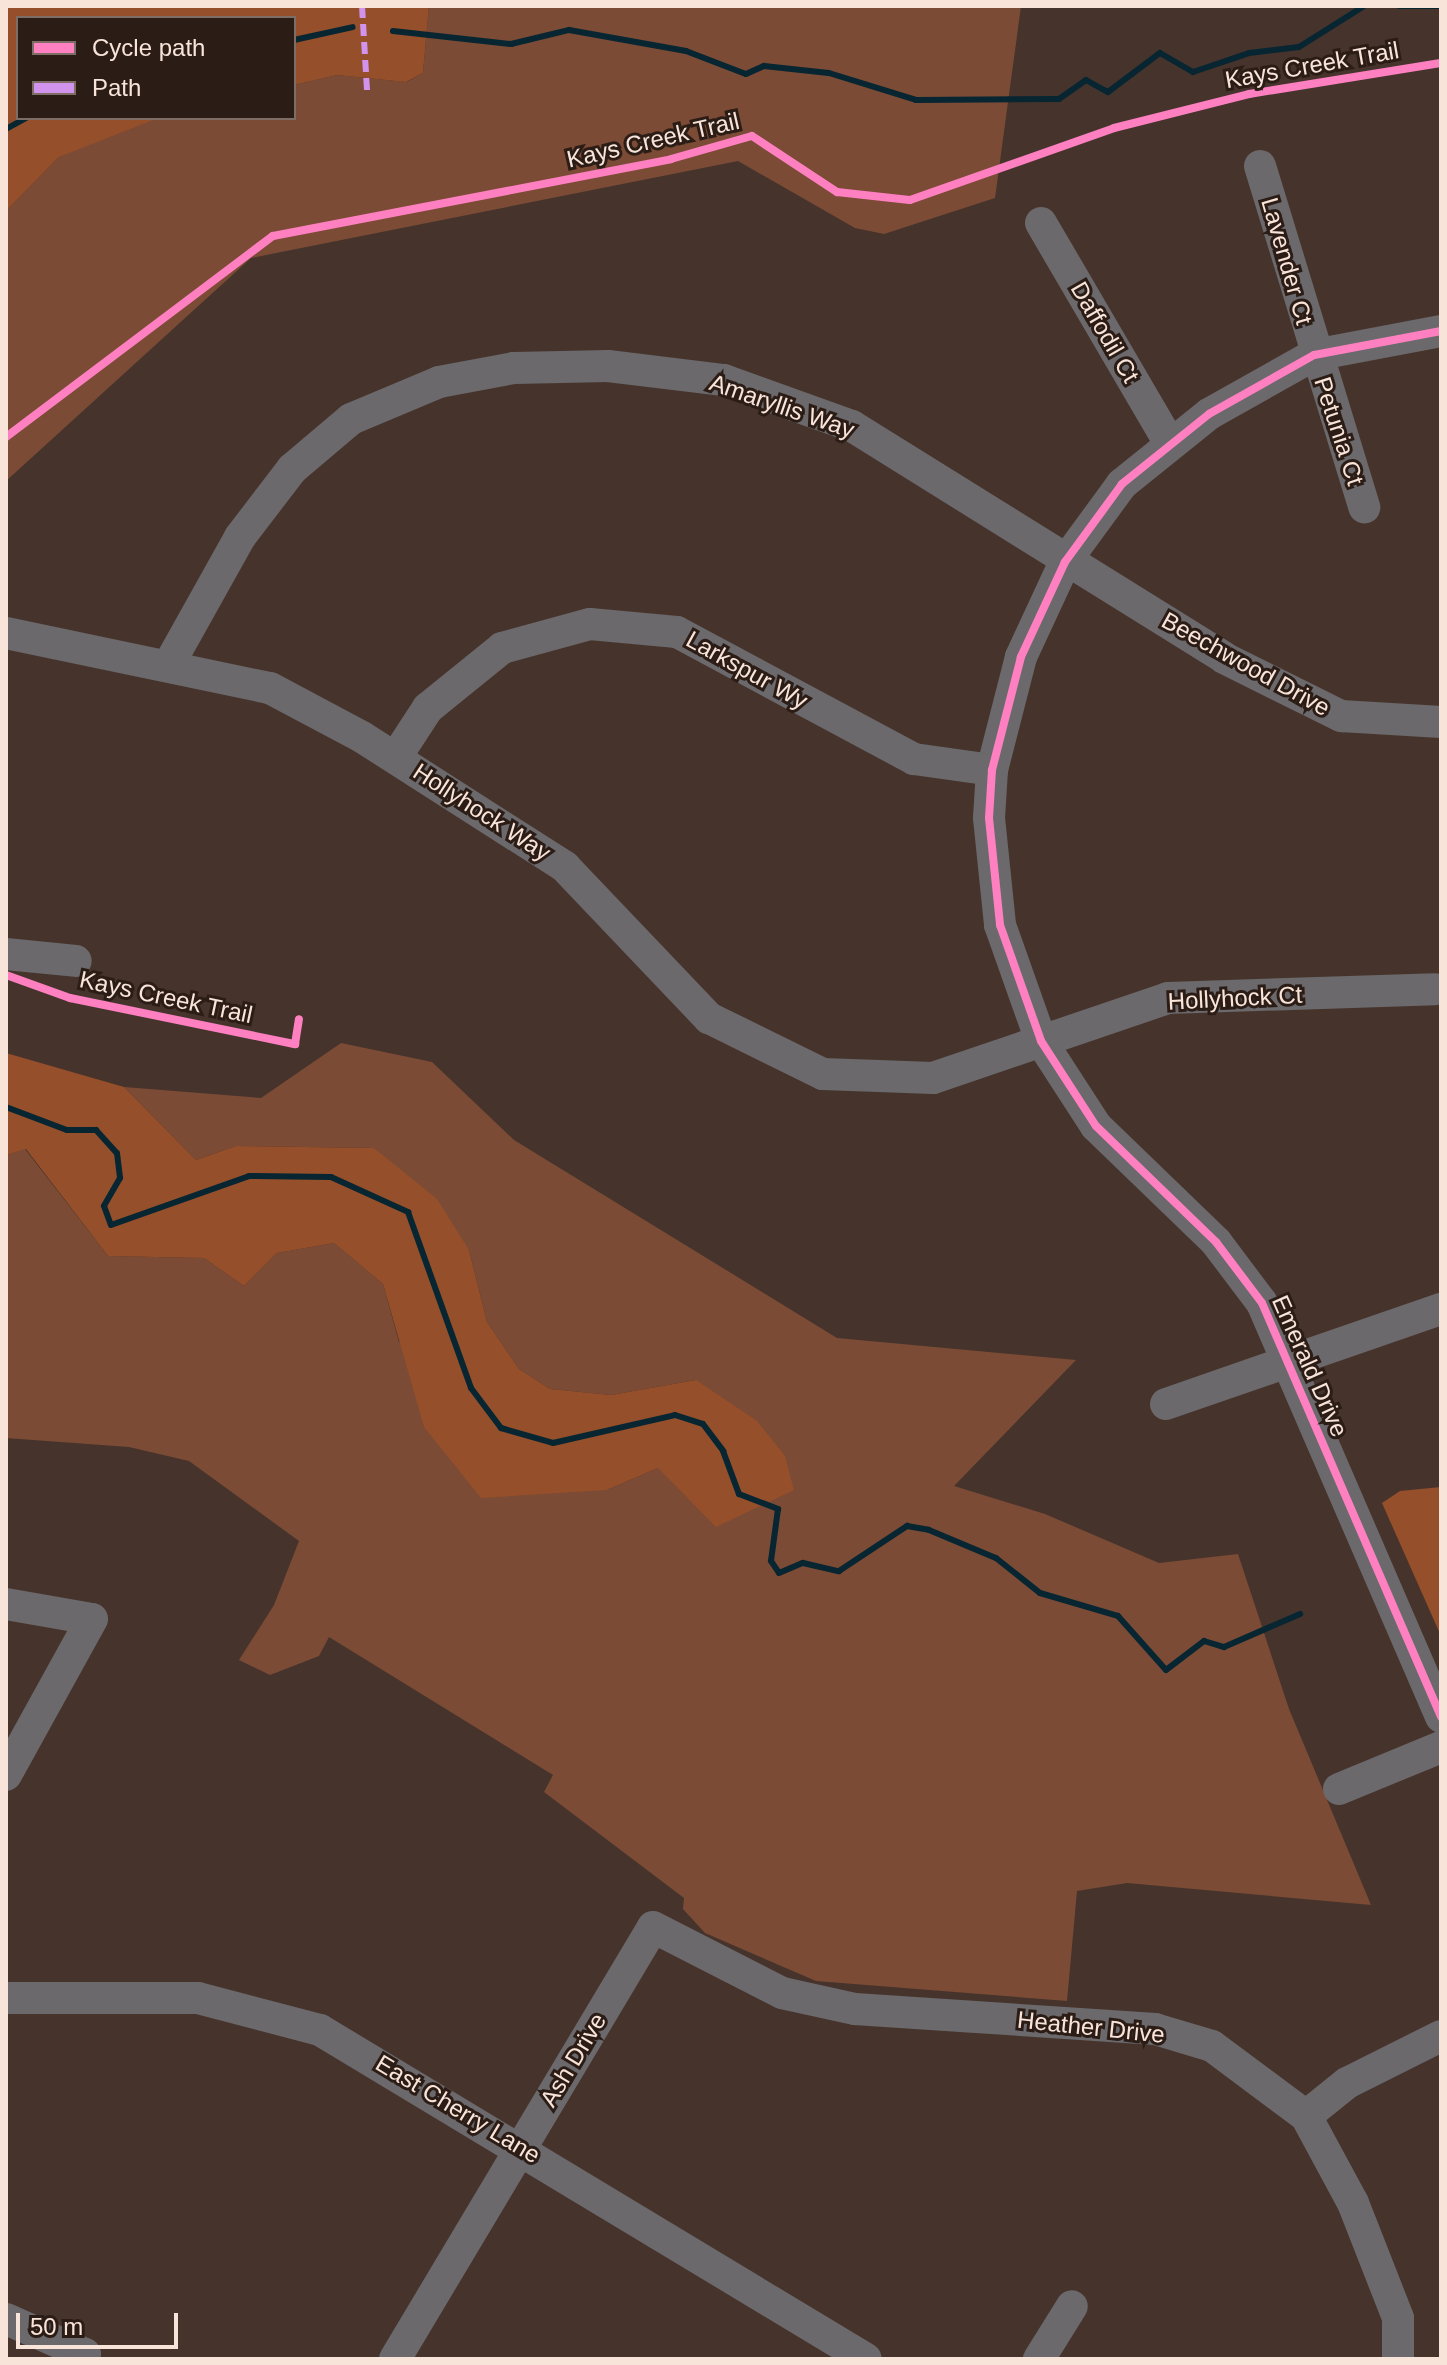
<!DOCTYPE html>
<style>
body{margin:0}
#map{position:relative;width:1447px;height:2365px;overflow:hidden;background:#46342c;font-family:Arial,sans-serif}
div>[style]{position:absolute}
[style*='--x']{left:calc(var(--x)*1px);top:calc(var(--y)*1px);width:calc(var(--w)*1px);rotate:calc(var(--a)*1deg)}
.green>*{inset:0;background:#7b4b35}
.forest>*{inset:0;background:#954f2a}
.stream>*{height:6px;margin:-3px;padding:0 3px;transform-origin:3px;border-radius:3px;background:#072631}
.minor>*{height:32px;margin:-16px;padding:0 16px;transform-origin:16px;border-radius:16px;background:#6b696c}
.quiet>*{height:6px;margin-top:-3px;transform-origin:0;background:repeating-linear-gradient(90deg,#d193ec 0 12px,transparent 0 18px)}
.cycleway>*{height:8px;margin:-4px;padding:0 4px;transform-origin:4px;border-radius:4px;background:#ff80c0}
span{translate:-50% -50%;white-space:nowrap;text-align:center;line-height:1.15;-webkit-text-stroke:6px #2b1d16;paint-order:stroke}
.street-label{font-size:24px;color:#f9e4da}
.frame{position:absolute;inset:0;border:8px solid #f9e4da;pointer-events:none}
.legend{position:absolute;left:16px;top:16px;width:280px;height:104px;box-sizing:border-box;background:#2b1d16;border:2px solid #7d6d64;margin:0;padding:10px 14px;list-style:none;font-size:24px;color:#f9e4da}
.legend li{display:flex;align-items:center;gap:16px;height:40px}
.legend b{width:40px;border:2px solid #7d6d64}
.scale{position:absolute;left:16px;top:2313px;width:162px;height:36px;box-sizing:border-box;border:4px solid #f9e4da;border-top:0;padding-left:10px;font-size:24px;line-height:28px;white-space:nowrap;color:#f9e4da;-webkit-text-stroke:6px #2b1d16;paint-order:stroke}
</style>
<div id="map">
<div class="green">
<i style="clip-path:polygon(429px 6px,1021px 6px,995px 198px,884px 234px,855px 228px,738px 161px,251px 258px,6px 481px,6px 211px,59px 157px,120px 129px,158px 118px,294px 118px,294px 85px,337px 75px,407px 82px,423px 73px)"></i>
<i style="clip-path:polygon(341px 1043px,432px 1062px,514px 1140px,837px 1338px,1076px 1360px,954px 1486px,1045px 1514px,1159px 1563px,1238px 1554px,1289px 1709px,1371px 1905px,1127px 1883px,1077px 1891px,1067px 2001px,816px 1981px,705px 1933px,683px 1909px,684px 1898px,544px 1792px,553px 1775px,329px 1637px,319px 1656px,270px 1675px,239px 1660px,274px 1605px,299px 1541px,189px 1461px,129px 1447px,6px 1438px,6px 1155px,25px 1149px,108px 1256px,204px 1258px,244px 1286px,277px 1253px,334px 1243px,383px 1284px,399px 1342px,607px 1490px,658px 1468px,696px 1380px,611px 1395px,550px 1389px,519px 1369px,487px 1322px,469px 1250px,374px 1148px,236px 1146px,196px 1160px,124px 1087px,261px 1098px)"></i>
</div>
<div class="forest">
<i style="clip-path:polygon(6px 6px,429px 6px,423px 73px,406px 82px,337px 75px,294px 85px,294px 18px,18px 18px,18px 118px,158px 118px,59px 157px,6px 211px)"></i>
<i style="clip-path:polygon(6px 1053px,124px 1087px,196px 1160px,236px 1146px,374px 1148px,437px 1199px,469px 1250px,487px 1322px,519px 1369px,550px 1389px,611px 1395px,696px 1380px,757px 1421px,785px 1456px,794px 1490px,716px 1527px,658px 1468px,607px 1490px,481px 1498px,424px 1427px,383px 1284px,334px 1243px,277px 1253px,244px 1286px,204px 1258px,108px 1256px,26px 1149px,6px 1155px)"></i>
<i style="clip-path:polygon(1441px 1487px,1441px 1636px,1382px 1503px,1400px 1491px)"></i>
</div>
<div class="stream">
<i style="--x:1399;--y:6;--w:39;--a:0"></i>
<i style="--x:393;--y:31;--w:119;--a:6.3"></i>
<i style="--x:511;--y:44;--w:60;--a:-13.6"></i>
<i style="--x:569;--y:30;--w:119;--a:10.2"></i>
<i style="--x:686;--y:51;--w:64;--a:21"></i>
<i style="--x:746;--y:74;--w:20;--a:-24"></i>
<i style="--x:764;--y:66;--w:65;--a:6.1"></i>
<i style="--x:829;--y:73;--w:91;--a:17.2"></i>
<i style="--x:916;--y:100;--w:143;--a:-0.4"></i>
<i style="--x:1059;--y:99;--w:33;--a:-35"></i>
<i style="--x:1086;--y:80;--w:25;--a:29"></i>
<i style="--x:1108;--y:92;--w:65;--a:-36.9"></i>
<i style="--x:1160;--y:53;--w:38;--a:30"></i>
<i style="--x:1193;--y:72;--w:59;--a:-18.7"></i>
<i style="--x:1249;--y:53;--w:50;--a:-6.8"></i>
<i style="--x:1299;--y:47;--w:77;--a:-32.2"></i>
<i style="--x:294;--y:40;--w:60;--a:-12.4"></i>
<i style="--x:6;--y:129;--w:23;--a:-29"></i>
<i style="--x:6;--y:1107;--w:65;--a:20.7"></i>
<i style="--x:67;--y:1130;--w:29;--a:0"></i>
<i style="--x:96;--y:1130;--w:31;--a:48"></i>
<i style="--x:117;--y:1153;--w:25;--a:83"></i>
<i style="--x:120;--y:1178;--w:32;--a:120"></i>
<i style="--x:104;--y:1206;--w:20;--a:70"></i>
<i style="--x:111;--y:1225;--w:146;--a:-19.5"></i>
<i style="--x:249;--y:1176;--w:82;--a:0.7"></i>
<i style="--x:331;--y:1177;--w:85;--a:24.4"></i>
<i style="--x:408;--y:1212;--w:187;--a:70.3"></i>
<i style="--x:471;--y:1388;--w:50;--a:53.1"></i>
<i style="--x:501;--y:1428;--w:54;--a:16.1"></i>
<i style="--x:553;--y:1443;--w:125;--a:-12.9"></i>
<i style="--x:675;--y:1415;--w:29;--a:18"></i>
<i style="--x:703;--y:1424;--w:34;--a:53"></i>
<i style="--x:723;--y:1451;--w:46;--a:69.6"></i>
<i style="--x:739;--y:1494;--w:42;--a:21"></i>
<i style="--x:778;--y:1509;--w:52;--a:97.7"></i>
<i style="--x:771;--y:1561;--w:14;--a:56"></i>
<i style="--x:779;--y:1573;--w:26;--a:-23"></i>
<i style="--x:803;--y:1563;--w:37;--a:13"></i>
<i style="--x:839;--y:1571;--w:82;--a:-33.5"></i>
<i style="--x:907;--y:1526;--w:22;--a:10"></i>
<i style="--x:929;--y:1530;--w:73;--a:22.7"></i>
<i style="--x:996;--y:1558;--w:56;--a:38.5"></i>
<i style="--x:1040;--y:1593;--w:81;--a:16.4"></i>
<i style="--x:1118;--y:1616;--w:72;--a:48.4"></i>
<i style="--x:1166;--y:1670;--w:48;--a:-37.3"></i>
<i style="--x:1204;--y:1641;--w:21;--a:17"></i>
<i style="--x:1224;--y:1647;--w:83;--a:-23.5"></i>
</div>
<div class="minor">
<i style="--x:1260;--y:166;--w:357;--a:73"></i>
<i style="--x:1041;--y:223;--w:254;--a:59.7"></i>
<i style="--x:1441;--y:331;--w:129;--a:169.3"></i>
<i style="--x:1314;--y:355;--w:120;--a:150.7"></i>
<i style="--x:1209;--y:414;--w:112;--a:141.2"></i>
<i style="--x:1122;--y:484;--w:97;--a:126.2"></i>
<i style="--x:1065;--y:562;--w:105;--a:114.9"></i>
<i style="--x:1021;--y:657;--w:117;--a:104.4"></i>
<i style="--x:992;--y:770;--w:48;--a:93.6"></i>
<i style="--x:989;--y:818;--w:108;--a:84.1"></i>
<i style="--x:1000;--y:925;--w:123;--a:70.5"></i>
<i style="--x:1041;--y:1041;--w:101;--a:57.1"></i>
<i style="--x:1096;--y:1126;--w:167;--a:44"></i>
<i style="--x:1216;--y:1242;--w:76;--a:53"></i>
<i style="--x:1262;--y:1303;--w:451;--a:66.6"></i>
<i style="--x:6;--y:633;--w:270;--a:11.8"></i>
<i style="--x:270;--y:688;--w:104;--a:28"></i>
<i style="--x:362;--y:737;--w:241;--a:32.6"></i>
<i style="--x:565;--y:867;--w:209;--a:46.4"></i>
<i style="--x:709;--y:1018;--w:127;--a:26.2"></i>
<i style="--x:823;--y:1074;--w:110;--a:2.1"></i>
<i style="--x:933;--y:1078;--w:248;--a:-18.8"></i>
<i style="--x:1168;--y:998;--w:267;--a:-1.9"></i>
<i style="--x:168;--y:666;--w:148;--a:-60.8"></i>
<i style="--x:240;--y:537;--w:86;--a:-52.6"></i>
<i style="--x:292;--y:469;--w:77;--a:-40.3"></i>
<i style="--x:351;--y:419;--w:95;--a:-22.8"></i>
<i style="--x:439;--y:382;--w:76;--a:-10.6"></i>
<i style="--x:514;--y:368;--w:94;--a:-1.2"></i>
<i style="--x:608;--y:366;--w:117;--a:6.9"></i>
<i style="--x:724;--y:380;--w:136;--a:19.8"></i>
<i style="--x:852;--y:426;--w:438;--a:31.9"></i>
<i style="--x:1224;--y:658;--w:131;--a:26.4"></i>
<i style="--x:1341;--y:716;--w:100;--a:3.4"></i>
<i style="--x:396;--y:757;--w:59;--a:-56.9"></i>
<i style="--x:428;--y:708;--w:95;--a:-39"></i>
<i style="--x:502;--y:648;--w:91;--a:-15.3"></i>
<i style="--x:590;--y:624;--w:87;--a:5.3"></i>
<i style="--x:677;--y:632;--w:269;--a:28.2"></i>
<i style="--x:914;--y:759;--w:79;--a:8"></i>
<i style="--x:6;--y:954;--w:70;--a:5.7"></i>
<i style="--x:1166;--y:1404;--w:291;--a:-19.1"></i>
<i style="--x:6;--y:1604;--w:87;--a:9.9"></i>
<i style="--x:92;--y:1619;--w:178;--a:118.9"></i>
<i style="--x:1339;--y:1789;--w:110;--a:-22.4"></i>
<i style="--x:6;--y:1998;--w:192;--a:0"></i>
<i style="--x:198;--y:1998;--w:126;--a:14.7"></i>
<i style="--x:320;--y:2030;--w:637;--a:31.07"></i>
<i style="--x:1306;--y:2116;--w:53;--a:-38.8"></i>
<i style="--x:1347;--y:2083;--w:105;--a:-26.6"></i>
<i style="--x:6;--y:2319;--w:86;--a:23.9"></i>
<i style="--x:85;--y:2354;--w:6;--a:121"></i>
<i style="--x:395;--y:2359;--w:503;--a:-59.15"></i>
<i style="--x:653;--y:1927;--w:145;--a:27.1"></i>
<i style="--x:782;--y:1993;--w:75;--a:12.4"></i>
<i style="--x:855;--y:2009;--w:301;--a:3.8"></i>
<i style="--x:1155;--y:2029;--w:59;--a:16.6"></i>
<i style="--x:1212;--y:2046;--w:117;--a:36.7"></i>
<i style="--x:1306;--y:2116;--w:99;--a:61.6"></i>
<i style="--x:1353;--y:2203;--w:123;--a:68.6"></i>
<i style="--x:1398;--y:2318;--w:41;--a:90"></i>
<i style="--x:1039;--y:2359;--w:62;--a:-58.1"></i>
</div>
<div class="quiet">
<i style="--x:362;--y:6;--w:85;--a:86.6"></i>
</div>
<div class="cycleway">
<i style="--x:1441;--y:331;--w:129;--a:169.3"></i>
<i style="--x:1314;--y:355;--w:120;--a:150.7"></i>
<i style="--x:1209;--y:414;--w:112;--a:141.2"></i>
<i style="--x:1122;--y:484;--w:97;--a:126.2"></i>
<i style="--x:1065;--y:562;--w:105;--a:114.9"></i>
<i style="--x:1021;--y:657;--w:117;--a:104.4"></i>
<i style="--x:992;--y:770;--w:48;--a:93.6"></i>
<i style="--x:989;--y:818;--w:108;--a:84.1"></i>
<i style="--x:1000;--y:925;--w:123;--a:70.5"></i>
<i style="--x:1041;--y:1041;--w:101;--a:57.1"></i>
<i style="--x:1096;--y:1126;--w:167;--a:44"></i>
<i style="--x:1216;--y:1242;--w:76;--a:53"></i>
<i style="--x:1262;--y:1303;--w:451;--a:66.6"></i>
<i style="--x:6;--y:437;--w:334;--a:-37"></i>
<i style="--x:273;--y:236;--w:405;--a:-10.9"></i>
<i style="--x:671;--y:159;--w:84;--a:-15.9"></i>
<i style="--x:752;--y:136;--w:102;--a:33.4"></i>
<i style="--x:837;--y:192;--w:73;--a:6.3"></i>
<i style="--x:910;--y:200;--w:216;--a:-19.4"></i>
<i style="--x:1114;--y:128;--w:139;--a:-14.1"></i>
<i style="--x:1249;--y:94;--w:194;--a:-9.2"></i>
<i style="--x:6;--y:975;--w:68;--a:19.8"></i>
<i style="--x:70;--y:998;--w:230;--a:11.6"></i>
<i style="--x:295;--y:1044;--w:25;--a:-81"></i>
</div>
<div class="street-label">
<span style="left:1312px;top:65px;rotate:-10deg">Kays Creek Trail</span>
<span style="left:653px;top:140px;rotate:-13deg">Kays Creek Trail</span>
<span style="left:1287px;top:261px;rotate:74deg">Lavender Ct</span>
<span style="left:1105px;top:332px;rotate:60deg">Daffodil Ct</span>
<span style="left:782px;top:406px;rotate:19deg">Amaryllis Way</span>
<span style="left:1339px;top:431px;rotate:72deg">Petunia Ct</span>
<span style="left:1246px;top:664px;rotate:29deg">Beechwood Drive</span>
<span style="left:747px;top:670px;rotate:29deg">Larkspur Wy</span>
<span style="left:482px;top:812px;rotate:33deg">Hollyhock Way</span>
<span style="left:166px;top:997px;rotate:12deg">Kays Creek Trail</span>
<span style="left:1235px;top:998px;rotate:-3deg">Hollyhock Ct</span>
<span style="left:1310px;top:1366px;rotate:66deg">Emerald Drive</span>
<span style="left:1091px;top:2027px;rotate:6deg">Heather Drive</span>
<span style="left:573px;top:2060px;rotate:-59deg">Ash Drive</span>
<span style="left:458px;top:2109px;rotate:31deg">East Cherry Lane</span>
</div>
<div class="frame"></div>
<ul class="legend">
<li><b style="height:10px;background:#ff80c0"></b>Cycle path</li>
<li><b style="height:10px;background:#d193ec"></b>Path</li>
</ul>
<div class="scale">50 m</div>
</div>
